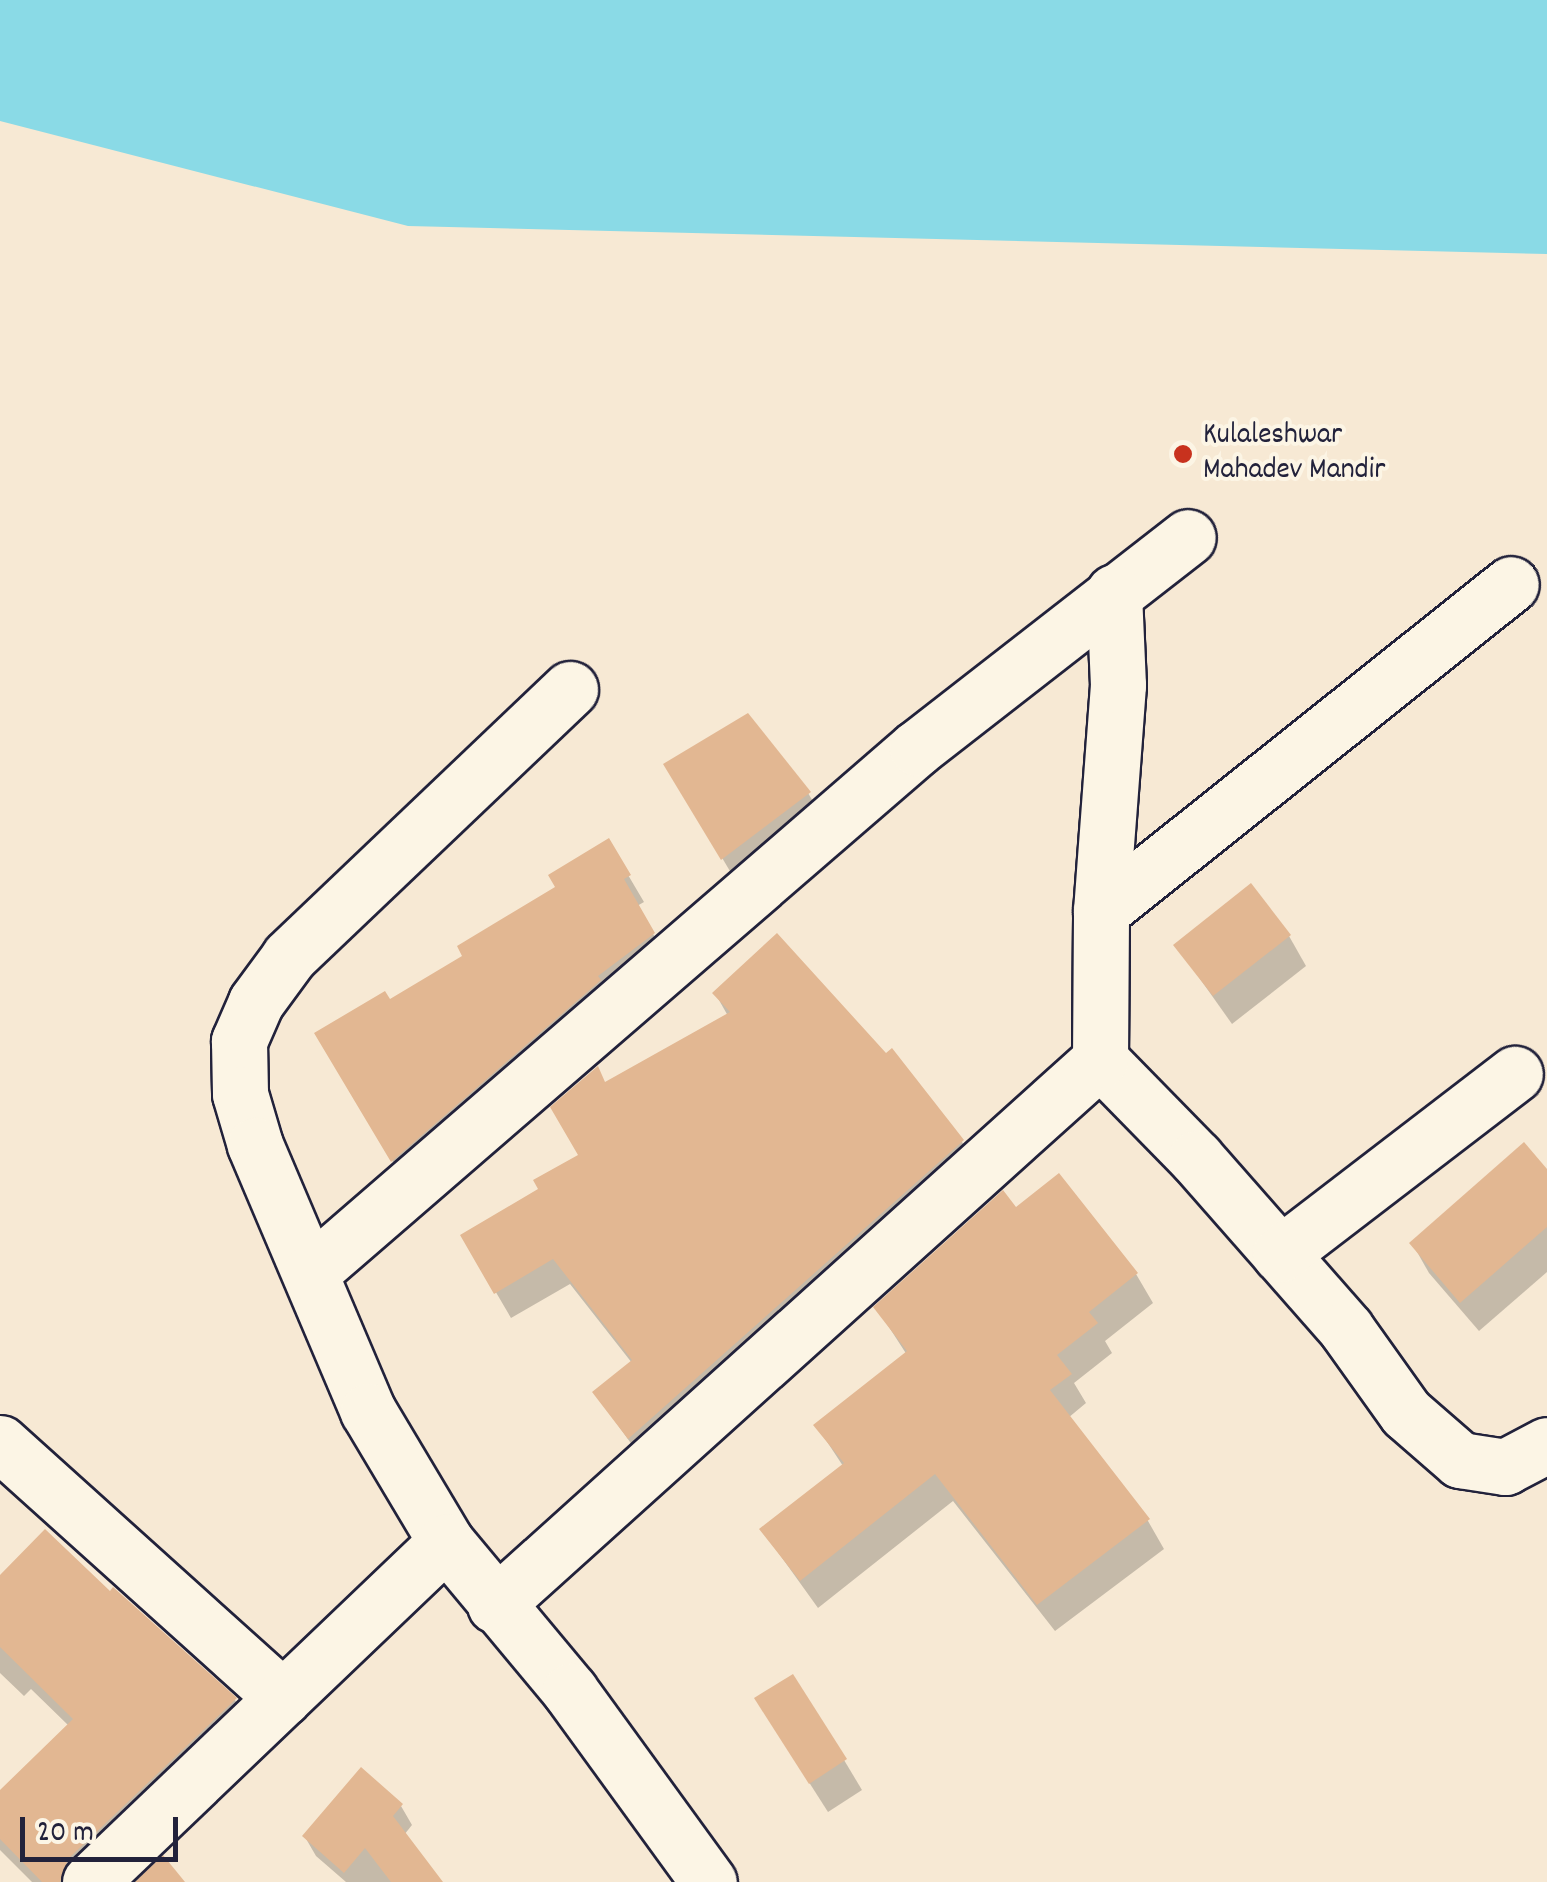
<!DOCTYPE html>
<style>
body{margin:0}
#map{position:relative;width:1547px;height:1882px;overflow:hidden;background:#f7e9d4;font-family:Dekko,sans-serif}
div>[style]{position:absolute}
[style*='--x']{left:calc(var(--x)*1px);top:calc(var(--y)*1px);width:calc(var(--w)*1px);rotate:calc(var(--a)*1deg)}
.water>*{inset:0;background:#8adae6}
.shadow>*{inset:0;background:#0003}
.building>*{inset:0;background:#e2b792}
.roads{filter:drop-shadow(2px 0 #22223b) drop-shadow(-2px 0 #22223b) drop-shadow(0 2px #22223b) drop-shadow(0 -2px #22223b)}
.minor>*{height:55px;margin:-27.5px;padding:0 27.5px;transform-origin:27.5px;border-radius:27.5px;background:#fcf5e5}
.dots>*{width:28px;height:28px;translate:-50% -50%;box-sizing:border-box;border:5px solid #fcf5e5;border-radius:50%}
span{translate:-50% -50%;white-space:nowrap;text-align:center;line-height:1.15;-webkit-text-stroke:8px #fcf5e5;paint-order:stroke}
.poi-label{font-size:30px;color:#22223b}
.left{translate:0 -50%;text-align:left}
.scale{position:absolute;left:20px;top:1817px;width:158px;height:45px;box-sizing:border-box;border:5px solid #22223b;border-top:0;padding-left:12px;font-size:30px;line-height:35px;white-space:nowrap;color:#22223b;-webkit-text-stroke:8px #fcf5e5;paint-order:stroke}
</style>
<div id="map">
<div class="water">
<i style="clip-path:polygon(0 0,1547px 0,1547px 254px,408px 226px,0 121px)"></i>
</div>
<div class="shadow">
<i style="clip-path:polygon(667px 765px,808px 793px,823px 818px,737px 883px)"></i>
<i style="clip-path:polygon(608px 841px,644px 902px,637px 906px,668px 960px,407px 1186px,318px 1034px,389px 1002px,466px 957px,558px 888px)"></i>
<i style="clip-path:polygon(1289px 936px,1306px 966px,1232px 1024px,1176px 945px)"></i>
<i style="clip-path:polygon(715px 993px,962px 1142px,977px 1168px,645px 1463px,595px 1393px,632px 1363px,570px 1284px,511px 1318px,463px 1236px,542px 1190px,581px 1156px,606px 1084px,728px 1016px)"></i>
<i style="clip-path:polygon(1547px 1173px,1547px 1272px,1479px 1331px,1429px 1273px,1412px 1243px)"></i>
<i style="clip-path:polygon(1016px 1210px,1136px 1274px,1153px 1303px,1105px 1341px,1112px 1353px,1074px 1383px,1086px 1403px,1068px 1418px,1148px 1521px,1164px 1549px,1055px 1631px,953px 1501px,818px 1608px,762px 1530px,843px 1466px,816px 1425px,907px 1355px,876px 1307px)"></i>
<i style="clip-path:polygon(0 1578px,110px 1595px,114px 1591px,235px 1700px,254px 1733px,97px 1882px,32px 1882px,0 1850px,0 1794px,69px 1726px,31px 1689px,24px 1696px,0 1673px)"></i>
<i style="clip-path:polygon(775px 1729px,844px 1760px,862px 1790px,828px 1812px)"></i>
<i style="clip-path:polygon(401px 1806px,412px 1825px,404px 1835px,440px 1882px,346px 1882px,316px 1856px,305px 1837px)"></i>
</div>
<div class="building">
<i style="clip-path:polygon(748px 713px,811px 792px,721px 860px,663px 764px)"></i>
<i style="clip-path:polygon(609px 838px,631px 875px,624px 879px,655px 933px,598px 976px,601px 980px,391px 1162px,314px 1033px,385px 991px,390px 999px,462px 956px,457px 946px,555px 887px,548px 875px)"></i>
<i style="clip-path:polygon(1251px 883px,1291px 935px,1213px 996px,1173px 945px)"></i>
<i style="clip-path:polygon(777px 933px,886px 1053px,892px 1048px,964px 1140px,628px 1439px,592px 1392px,632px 1360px,553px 1259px,494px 1294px,460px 1235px,538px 1189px,533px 1180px,578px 1155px,550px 1107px,598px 1066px,605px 1082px,730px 1012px,712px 993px)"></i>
<i style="clip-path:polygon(1524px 1142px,1547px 1169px,1547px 1227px,1460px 1303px,1409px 1243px)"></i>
<i style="clip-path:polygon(1059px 1173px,1138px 1273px,1089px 1312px,1098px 1323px,1057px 1355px,1072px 1374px,1050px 1390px,1150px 1519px,1037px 1605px,935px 1474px,800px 1581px,759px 1529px,844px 1463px,813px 1425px,907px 1351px,873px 1307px,1003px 1190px,1016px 1207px)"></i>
<i style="clip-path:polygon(45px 1529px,110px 1591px,113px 1587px,237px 1698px,68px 1859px,60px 1882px,42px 1882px,0 1839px,0 1790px,73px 1719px,0 1647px,0 1575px)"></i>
<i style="clip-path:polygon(793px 1674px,847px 1759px,809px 1784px,754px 1698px)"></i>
<i style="clip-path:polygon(361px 1767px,403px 1804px,393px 1816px,443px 1882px,391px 1882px,365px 1848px,344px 1873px,302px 1836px)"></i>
<i style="clip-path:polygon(163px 1855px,185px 1882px,135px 1882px)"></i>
</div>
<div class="roads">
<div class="minor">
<i style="--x:570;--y:689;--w:388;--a:136.4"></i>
<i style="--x:289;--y:957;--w:56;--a:126.3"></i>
<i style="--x:256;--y:1002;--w:43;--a:113.6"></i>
<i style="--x:239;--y:1041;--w:53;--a:88.9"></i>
<i style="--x:240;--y:1094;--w:53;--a:73.6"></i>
<i style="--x:255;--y:1145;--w:289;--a:67"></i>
<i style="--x:368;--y:1411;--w:152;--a:59.2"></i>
<i style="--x:446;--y:1542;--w:194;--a:50.2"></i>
<i style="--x:570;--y:1691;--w:236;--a:54"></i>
<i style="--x:1101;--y:911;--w:524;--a:-38.57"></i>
<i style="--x:1100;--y:1060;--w:137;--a:45.6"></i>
<i style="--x:1196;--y:1158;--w:227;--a:48.7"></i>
<i style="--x:1346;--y:1329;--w:103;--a:54.5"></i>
<i style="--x:1406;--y:1413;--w:72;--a:41"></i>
<i style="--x:1460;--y:1460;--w:46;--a:8.8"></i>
<i style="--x:1505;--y:1467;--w:47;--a:-27.6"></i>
<i style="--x:1280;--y:1254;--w:296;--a:-37.5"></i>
<i style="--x:310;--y:1273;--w:803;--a:-40.86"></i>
<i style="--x:917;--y:748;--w:343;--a:-37.9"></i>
<i style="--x:0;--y:1443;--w:381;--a:42"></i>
<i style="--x:495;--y:1605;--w:814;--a:-42.01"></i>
<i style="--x:1100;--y:1060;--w:149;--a:-89.6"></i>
<i style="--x:1101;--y:911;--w:227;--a:-85.7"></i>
<i style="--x:1118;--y:685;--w:93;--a:-92.5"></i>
<i style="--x:90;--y:1882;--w:492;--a:-43.7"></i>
</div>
</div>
<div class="dots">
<i style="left:1183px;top:454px;background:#c8321e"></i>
</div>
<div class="poi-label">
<span class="left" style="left:1203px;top:454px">Kulaleshwar<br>Mahadev Mandir</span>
</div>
<div class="scale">20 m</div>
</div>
